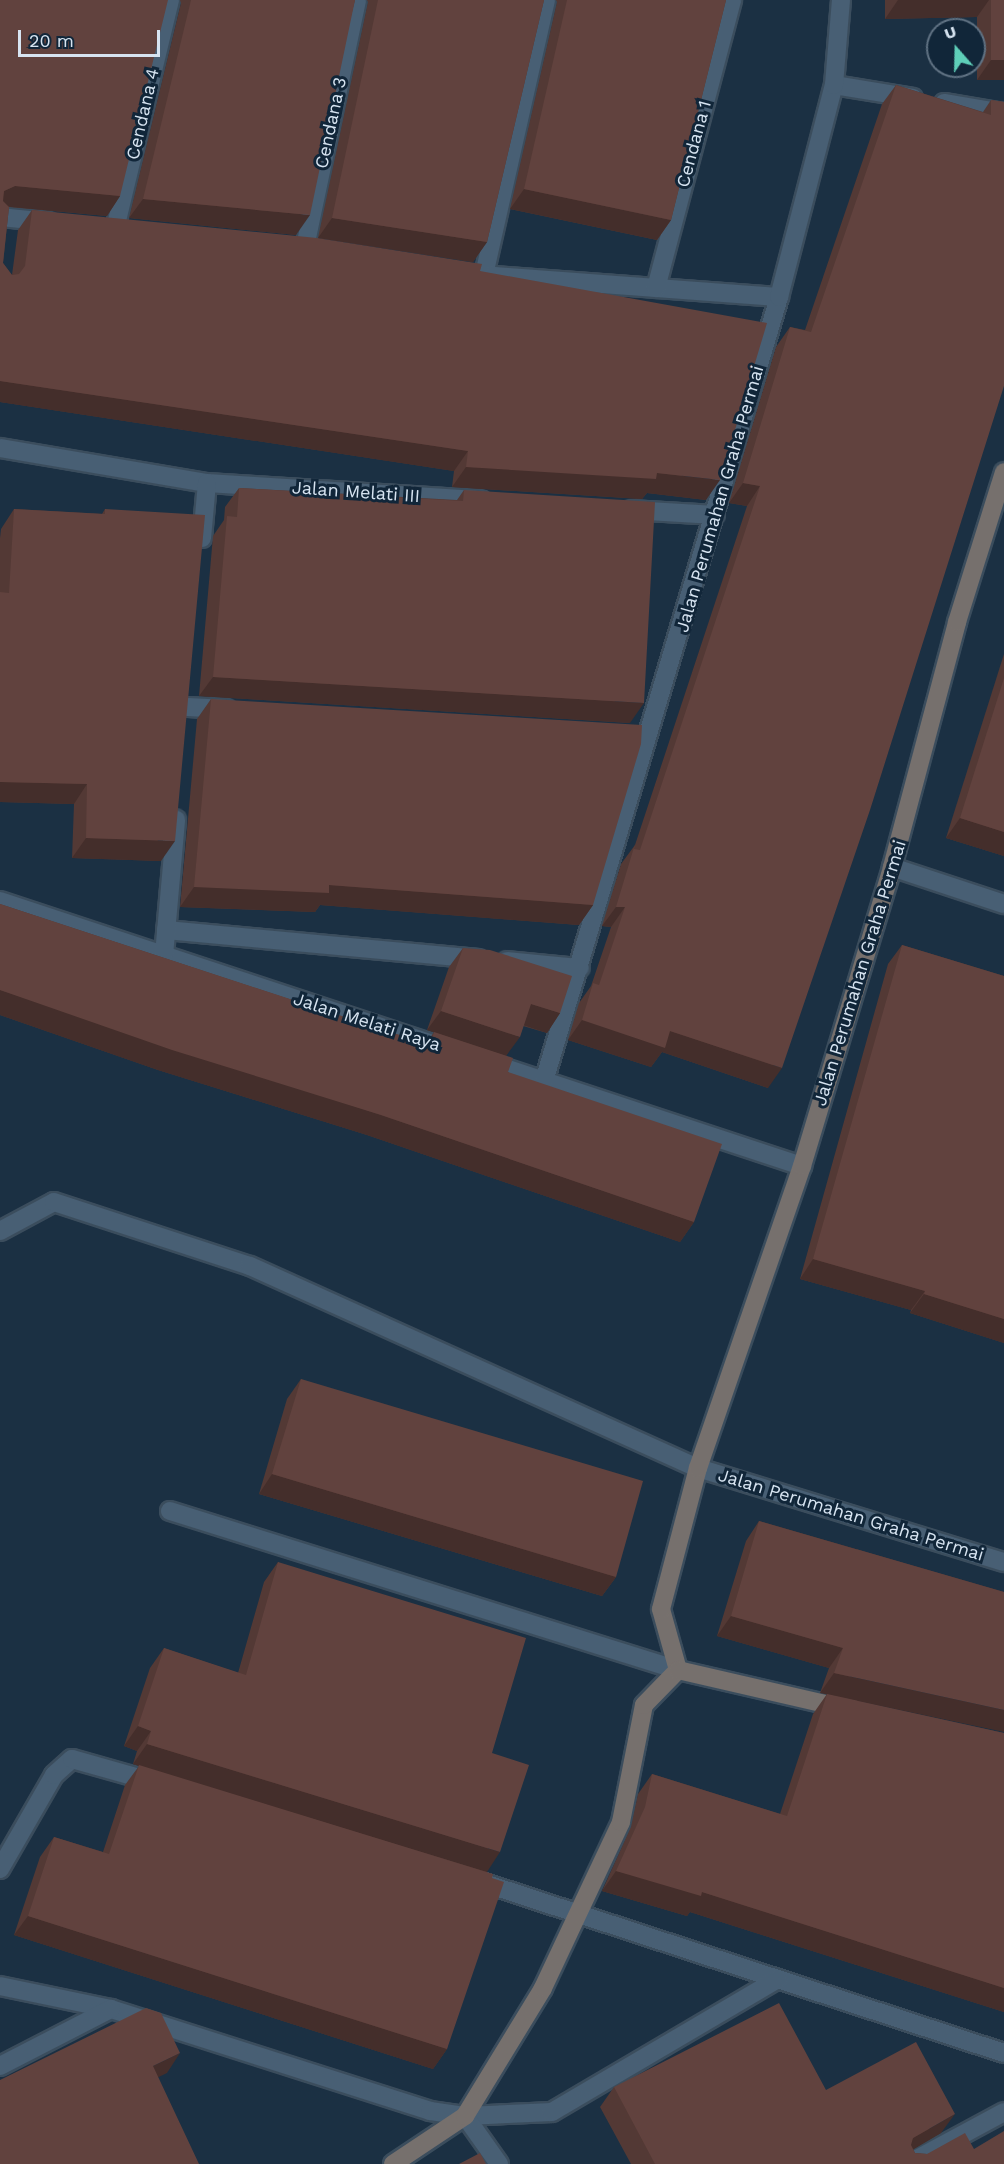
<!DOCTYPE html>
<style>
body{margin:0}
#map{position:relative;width:1004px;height:2164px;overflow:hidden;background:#1b3043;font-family:"Work Sans",sans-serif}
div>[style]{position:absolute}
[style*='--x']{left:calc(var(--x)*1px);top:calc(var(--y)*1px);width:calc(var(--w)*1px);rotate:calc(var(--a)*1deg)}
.roads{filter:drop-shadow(2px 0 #3b4d5d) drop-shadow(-2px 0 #3b4d5d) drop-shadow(0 2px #3b4d5d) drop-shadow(0 -2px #3b4d5d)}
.street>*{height:18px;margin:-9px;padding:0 9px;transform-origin:9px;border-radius:9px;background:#485f74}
.secondary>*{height:18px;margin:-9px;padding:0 9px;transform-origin:9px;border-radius:9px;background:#76706d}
.wall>*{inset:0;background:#533935}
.shaded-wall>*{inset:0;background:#442e2b}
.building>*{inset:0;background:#61423e}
span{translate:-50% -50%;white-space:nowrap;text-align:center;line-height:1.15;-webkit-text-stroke:6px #112639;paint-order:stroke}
.street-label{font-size:18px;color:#d7e4f1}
.north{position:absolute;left:926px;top:18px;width:60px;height:60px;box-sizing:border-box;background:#112639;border:2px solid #607283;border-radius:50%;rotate:340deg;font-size:16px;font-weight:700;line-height:24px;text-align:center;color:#d7e4f1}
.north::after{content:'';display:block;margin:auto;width:21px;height:27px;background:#5eceb8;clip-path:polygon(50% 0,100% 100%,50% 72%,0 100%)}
.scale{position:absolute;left:18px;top:30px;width:142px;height:27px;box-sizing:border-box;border:3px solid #d7e4f1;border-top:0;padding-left:8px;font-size:18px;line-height:21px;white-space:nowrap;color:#d7e4f1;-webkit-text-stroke:4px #112639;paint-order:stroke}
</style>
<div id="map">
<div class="roads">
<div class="street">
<i style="--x:834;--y:85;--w:80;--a:9.3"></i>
<i style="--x:944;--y:103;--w:61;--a:9.5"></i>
<i style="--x:0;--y:217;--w:49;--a:5.8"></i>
<i style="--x:115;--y:229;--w:236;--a:-76.5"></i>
<i style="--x:305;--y:247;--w:252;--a:-78.1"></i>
<i style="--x:484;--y:275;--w:282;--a:-77.3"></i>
<i style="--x:493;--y:276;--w:287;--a:4.2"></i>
<i style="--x:656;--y:288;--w:298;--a:-75.2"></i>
<i style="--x:0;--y:448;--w:210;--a:9.6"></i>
<i style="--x:207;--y:483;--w:275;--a:3.6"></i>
<i style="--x:631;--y:510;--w:84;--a:3.4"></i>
<i style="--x:202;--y:538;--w:55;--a:-84.8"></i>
<i style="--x:187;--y:707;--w:40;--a:2.9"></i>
<i style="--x:892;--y:867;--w:118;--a:18.3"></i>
<i style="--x:0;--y:901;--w:474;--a:18.3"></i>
<i style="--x:166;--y:930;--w:314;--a:5.3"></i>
<i style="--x:164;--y:955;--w:136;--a:-84.9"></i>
<i style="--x:507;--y:961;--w:73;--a:5.5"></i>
<i style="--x:487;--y:1062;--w:332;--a:18.3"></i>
<i style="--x:544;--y:1081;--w:818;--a:-73.31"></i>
<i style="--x:779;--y:297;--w:219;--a:-75.5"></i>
<i style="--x:834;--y:85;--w:85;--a:-85.3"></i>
<i style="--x:0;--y:1231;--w:61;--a:-28.2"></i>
<i style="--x:54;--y:1202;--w:206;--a:18.1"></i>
<i style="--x:250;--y:1266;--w:491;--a:24.3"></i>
<i style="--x:698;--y:1468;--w:320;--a:17.1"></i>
<i style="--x:170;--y:1511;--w:532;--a:17.38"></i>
<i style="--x:0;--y:1869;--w:108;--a:-60.1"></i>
<i style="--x:54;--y:1775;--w:24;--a:-42"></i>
<i style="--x:72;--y:1759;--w:88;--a:15.8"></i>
<i style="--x:478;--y:1881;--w:553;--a:18.11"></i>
<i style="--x:0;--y:1986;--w:113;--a:11.7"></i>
<i style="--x:111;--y:2009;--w:335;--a:17.7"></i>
<i style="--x:430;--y:2111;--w:35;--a:8"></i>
<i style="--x:465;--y:2116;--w:87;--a:-2.6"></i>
<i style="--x:552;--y:2112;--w:262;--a:-30.5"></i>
<i style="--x:0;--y:2066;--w:125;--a:-27.2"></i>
<i style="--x:465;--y:2116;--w:59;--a:54.7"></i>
<i style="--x:908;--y:2164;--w:109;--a:-28.4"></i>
</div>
<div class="secondary">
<i style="--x:678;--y:1670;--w:63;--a:-105.6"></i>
<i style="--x:661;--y:1609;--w:146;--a:-75.3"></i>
<i style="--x:698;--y:1468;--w:319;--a:-71"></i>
<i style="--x:802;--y:1166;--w:312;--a:-73.2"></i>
<i style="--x:892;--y:867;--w:253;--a:-75.1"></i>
<i style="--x:957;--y:622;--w:157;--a:-72.6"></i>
<i style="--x:393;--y:2164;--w:87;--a:-33.7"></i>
<i style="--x:465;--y:2116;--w:150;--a:-58.6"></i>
<i style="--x:543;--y:1988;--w:183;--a:-64.8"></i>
<i style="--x:621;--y:1822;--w:119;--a:-78.9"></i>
<i style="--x:644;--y:1705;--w:49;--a:-45.8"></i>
<i style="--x:678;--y:1670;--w:169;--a:13"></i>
</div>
</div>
<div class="wall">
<i style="clip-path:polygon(0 0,120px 196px,107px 216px,9px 207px,3px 263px,12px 275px,18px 230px,32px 210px,480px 271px,706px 500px,647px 493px,642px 499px,452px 487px,454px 471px,0 402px)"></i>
<i style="clip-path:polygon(180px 0,355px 0,296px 235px,129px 218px,181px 3px)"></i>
<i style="clip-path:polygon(367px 0,544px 0,487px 242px,473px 262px,318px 238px,368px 2px)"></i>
<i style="clip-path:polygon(556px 0,726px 0,671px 220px,657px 240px,510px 209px,557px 2px)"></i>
<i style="clip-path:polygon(885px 0,1004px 0,1004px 80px,977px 80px,977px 17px,885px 19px)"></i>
<i style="clip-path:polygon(896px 85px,983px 112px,991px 100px,1004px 102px,768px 1088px,662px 1052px,651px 1067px,568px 1040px,579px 1003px,591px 986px,611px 927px,602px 926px,621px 864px,635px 845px,747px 506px,729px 503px,776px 347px,790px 327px,805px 330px,882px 104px)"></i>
<i style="clip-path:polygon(239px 488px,457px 500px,464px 490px,630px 723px,199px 696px,213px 536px,224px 520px,225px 507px)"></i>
<i style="clip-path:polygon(14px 509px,102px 514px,105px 509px,161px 861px,72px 858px,74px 804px,0 802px,0 538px,1px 529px)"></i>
<i style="clip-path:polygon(1004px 654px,1004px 856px,946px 838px)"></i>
<i style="clip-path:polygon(211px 699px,593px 905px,579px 925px,320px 905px,315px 912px,180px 907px,197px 719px)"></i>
<i style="clip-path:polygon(0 904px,426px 1044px,434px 1032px,427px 1030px,449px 967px,463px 948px,560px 1013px,547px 1033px,523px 1026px,506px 1056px,508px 1072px,694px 1222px,680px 1242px,367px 1135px,158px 1070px,0 1015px)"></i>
<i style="clip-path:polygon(902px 945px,1004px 976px,1004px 1343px,910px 1313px,911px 1310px,800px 1279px,888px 964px)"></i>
<i style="clip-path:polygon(301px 1379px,616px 1577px,602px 1596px,259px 1494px,287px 1399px)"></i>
<i style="clip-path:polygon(759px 1521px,1004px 1592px,820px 1693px,829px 1668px,717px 1636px,746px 1541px)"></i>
<i style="clip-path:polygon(278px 1562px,492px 1753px,487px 1872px,447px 2049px,433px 2069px,14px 1935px,40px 1857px,54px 1837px,103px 1852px,125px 1785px,139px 1766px,133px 1764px,137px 1751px,124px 1746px,150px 1668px,164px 1648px,238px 1673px,264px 1582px)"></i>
<i style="clip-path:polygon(827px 1694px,1004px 1733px,1004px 2012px,690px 1912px,687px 1916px,602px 1891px,631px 1827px,638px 1794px,652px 1774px,780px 1814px,813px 1714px)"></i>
<i style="clip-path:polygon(614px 2087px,826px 2090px,941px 2133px,913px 2149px,915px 2153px,927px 2154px,974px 2149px,1004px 2164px,631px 2164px,600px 2107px)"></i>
</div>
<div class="shaded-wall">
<i style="clip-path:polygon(898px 0,989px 0,977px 17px,885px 19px)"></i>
<i style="clip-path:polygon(991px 60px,1004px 60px,1004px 80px,977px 80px)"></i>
<i style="clip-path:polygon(15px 186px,120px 196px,107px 216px,1px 206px,4px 191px)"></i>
<i style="clip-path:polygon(524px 189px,671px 220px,657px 240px,510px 209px)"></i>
<i style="clip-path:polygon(143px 199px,310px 215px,296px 235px,129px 218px)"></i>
<i style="clip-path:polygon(332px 218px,487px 242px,473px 262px,318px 238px)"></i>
<i style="clip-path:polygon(0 381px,468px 451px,454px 471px,0 402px)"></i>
<i style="clip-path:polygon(466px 467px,657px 473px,720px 480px,706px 500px,647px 493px,642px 499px,452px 487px)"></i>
<i style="clip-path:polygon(743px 483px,760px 486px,747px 506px,729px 503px)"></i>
<i style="clip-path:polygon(213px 677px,644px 703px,630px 723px,199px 696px)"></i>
<i style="clip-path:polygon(0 782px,87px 784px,74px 804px,0 802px)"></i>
<i style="clip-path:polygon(960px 818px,1004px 832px,1004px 856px,946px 838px)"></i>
<i style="clip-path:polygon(86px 838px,175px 841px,161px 861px,72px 858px)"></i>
<i style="clip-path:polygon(329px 885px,593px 905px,579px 925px,320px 905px,315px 912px,180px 907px,194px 887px)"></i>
<i style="clip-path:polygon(616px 907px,625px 907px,611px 927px,602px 926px)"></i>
<i style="clip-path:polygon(0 990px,381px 1115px,694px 1222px,680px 1242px,367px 1135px,158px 1070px,0 1015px)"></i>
<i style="clip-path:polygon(531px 1004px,560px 1013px,547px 1033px,517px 1023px)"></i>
<i style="clip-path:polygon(441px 1011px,520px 1037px,506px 1056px,427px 1030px)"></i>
<i style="clip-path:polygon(582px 1020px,670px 1031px,782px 1068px,768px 1088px,662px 1052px,651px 1067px,568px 1040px)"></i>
<i style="clip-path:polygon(813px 1259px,925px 1291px,911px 1310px,800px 1279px)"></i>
<i style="clip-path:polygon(924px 1294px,1004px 1319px,1004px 1343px,910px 1313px)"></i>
<i style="clip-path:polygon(272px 1474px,616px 1577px,602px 1596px,259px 1494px)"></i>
<i style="clip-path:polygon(731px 1616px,843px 1648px,829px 1668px,717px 1636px)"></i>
<i style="clip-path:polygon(834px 1673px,1004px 1710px,1004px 1732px,820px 1693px)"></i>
<i style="clip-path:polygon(138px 1726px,151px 1731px,137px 1751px,124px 1746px)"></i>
<i style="clip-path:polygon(147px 1744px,500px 1852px,487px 1872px,133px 1764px)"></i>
<i style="clip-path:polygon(616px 1871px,702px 1892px,1004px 1988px,1004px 2012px,690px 1912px,687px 1916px,602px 1891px)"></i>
<i style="clip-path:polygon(28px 1916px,447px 2049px,433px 2069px,14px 1935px)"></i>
<i style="clip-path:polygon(180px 2053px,167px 2073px,140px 2086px,153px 2066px)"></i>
<i style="clip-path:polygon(955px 2114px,941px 2133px,899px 2158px,913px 2138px)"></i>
</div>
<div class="building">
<i style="clip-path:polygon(0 0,168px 0,120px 196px,15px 186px,4px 191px,3px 201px,9px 207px,3px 263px,12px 275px,19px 274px,25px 266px,32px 210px,317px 238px,482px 264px,480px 271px,767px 323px,720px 480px,657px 473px,656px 479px,466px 467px,468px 451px,0 381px)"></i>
<i style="clip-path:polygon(191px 0,355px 0,310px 215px,143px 199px)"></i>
<i style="clip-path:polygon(378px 0,544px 0,487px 242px,332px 218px)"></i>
<i style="clip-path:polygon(567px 0,726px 0,671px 220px,524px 189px)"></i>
<i style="clip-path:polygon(991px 0,1004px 0,1004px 60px,991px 60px)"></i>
<i style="clip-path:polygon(896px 85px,991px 115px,991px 100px,1004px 102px,1004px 386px,870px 810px,782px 1068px,670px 1031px,665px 1048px,582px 1020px,593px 983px,599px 985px,625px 907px,616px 907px,635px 844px,634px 849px,640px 850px,760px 486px,743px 483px,790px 327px,811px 332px)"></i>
<i style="clip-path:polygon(239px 488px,463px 501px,464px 490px,655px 502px,644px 703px,213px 677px,227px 516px,237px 517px)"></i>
<i style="clip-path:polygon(14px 509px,105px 514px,105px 509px,205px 515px,175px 841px,86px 838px,87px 784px,0 782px,0 592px,9px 593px)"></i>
<i style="clip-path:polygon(1004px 678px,1004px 832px,960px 818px)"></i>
<i style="clip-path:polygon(211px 699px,642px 725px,641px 744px,593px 905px,329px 885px,329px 893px,194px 887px)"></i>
<i style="clip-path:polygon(0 904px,430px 1045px,434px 1032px,513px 1058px,508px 1072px,722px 1144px,694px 1222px,381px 1115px,172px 1050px,0 990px)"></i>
<i style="clip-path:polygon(902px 945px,1004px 976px,1004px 1319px,924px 1294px,925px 1291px,813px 1259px)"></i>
<i style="clip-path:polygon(463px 948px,490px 950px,572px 976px,560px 1013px,531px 1004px,520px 1037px,441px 1011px)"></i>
<i style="clip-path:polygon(301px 1379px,643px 1481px,616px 1577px,272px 1474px)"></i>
<i style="clip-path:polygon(759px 1521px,1004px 1592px,1004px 1710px,834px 1673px,843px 1648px,731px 1616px)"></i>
<i style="clip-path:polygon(278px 1562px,526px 1638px,492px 1753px,529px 1765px,500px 1852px,147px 1744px,151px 1731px,138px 1726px,164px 1648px,246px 1675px)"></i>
<i style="clip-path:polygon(827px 1694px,1004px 1733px,1004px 1988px,702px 1892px,701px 1896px,616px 1871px,645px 1807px,652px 1774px,787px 1816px)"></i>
<i style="clip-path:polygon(139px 1765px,493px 1874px,492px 1878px,504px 1882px,447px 2049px,28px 1916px,54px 1837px,109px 1854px)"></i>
<i style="clip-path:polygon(779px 2003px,826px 2090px,916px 2042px,955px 2114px,913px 2138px,911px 2145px,915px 2153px,927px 2154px,965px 2133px,974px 2149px,1004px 2131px,1004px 2164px,655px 2164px,614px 2087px)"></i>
<i style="clip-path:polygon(146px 2008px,161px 2013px,180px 2053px,153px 2066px,199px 2164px,0 2164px,0 2080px)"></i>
<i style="clip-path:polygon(480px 2153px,486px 2164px,459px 2164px)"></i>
</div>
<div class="street-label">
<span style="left:143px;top:114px;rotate:-77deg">Cendana 4</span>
<span style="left:331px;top:123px;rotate:-78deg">Cendana 3</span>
<span style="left:694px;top:144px;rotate:-75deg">Cendana 1</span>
<span style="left:356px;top:492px;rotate:4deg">Jalan Melati III</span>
<span style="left:720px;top:499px;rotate:-74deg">Jalan Perumahan Graha Permai</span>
<span style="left:860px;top:973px;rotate:-73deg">Jalan Perumahan Graha Permai</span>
<span style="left:367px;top:1022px;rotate:18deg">Jalan Melati Raya</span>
<span style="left:851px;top:1515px;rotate:17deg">Jalan Perumahan Graha Permai</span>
</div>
<div class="north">U</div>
<div class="scale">20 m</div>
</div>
